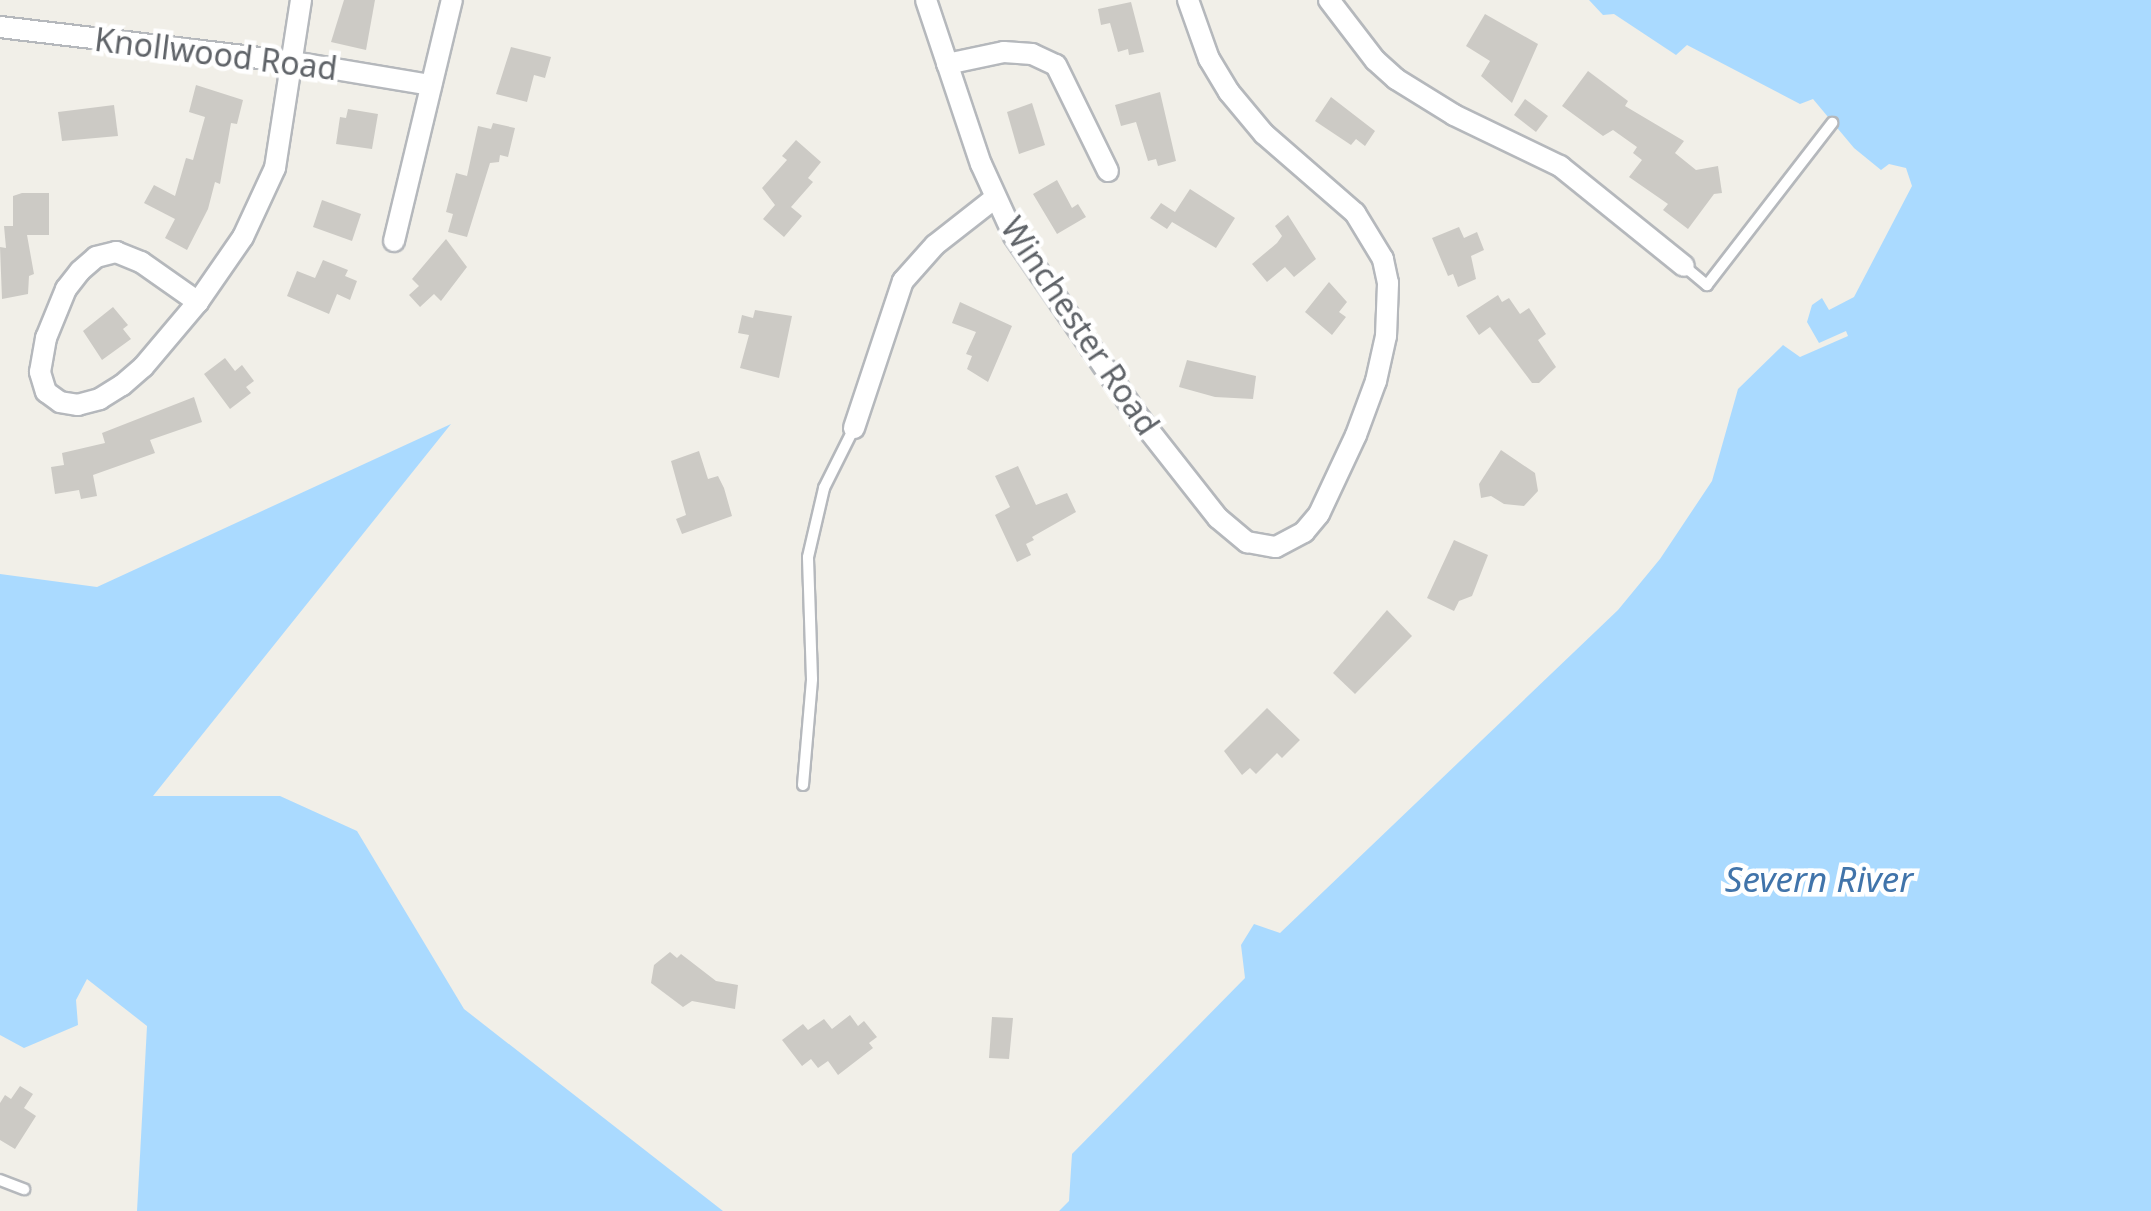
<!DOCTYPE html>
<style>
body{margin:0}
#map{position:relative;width:2151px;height:1211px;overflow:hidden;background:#f1efe8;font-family:"Noto Sans",sans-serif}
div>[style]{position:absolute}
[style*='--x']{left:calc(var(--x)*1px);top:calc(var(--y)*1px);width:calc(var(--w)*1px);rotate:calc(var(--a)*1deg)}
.water>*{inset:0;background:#aadaff}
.building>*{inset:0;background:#cccac5}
.roads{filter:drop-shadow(2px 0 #b5b8bc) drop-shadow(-2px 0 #b5b8bc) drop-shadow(0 2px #b5b8bc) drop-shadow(0 -2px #b5b8bc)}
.service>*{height:10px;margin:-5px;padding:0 5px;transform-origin:5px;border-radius:5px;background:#fff}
.minor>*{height:20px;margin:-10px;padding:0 10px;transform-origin:10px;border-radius:10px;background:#fff}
span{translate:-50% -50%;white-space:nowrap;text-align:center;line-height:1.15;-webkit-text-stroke:9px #fff;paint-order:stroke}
.street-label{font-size:32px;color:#5f6368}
.water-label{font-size:35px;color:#4174aa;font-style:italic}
</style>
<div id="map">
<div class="water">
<i style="clip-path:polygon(1589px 0,2151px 0,2151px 1211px,1059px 1211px,1069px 1201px,1072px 1154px,1245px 978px,1241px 945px,1254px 924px,1280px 933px,1618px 610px,1660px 559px,1712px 481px,1738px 389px,1783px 345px,1800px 357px,1848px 336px,1846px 331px,1819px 343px,1807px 322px,1812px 305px,1822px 298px,1829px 310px,1854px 297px,1912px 186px,1906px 168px,1889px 164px,1881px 170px,1854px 148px,1813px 99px,1800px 104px,1687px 45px,1676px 55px,1614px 14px,1603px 15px)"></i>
<i style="clip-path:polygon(451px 424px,153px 796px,280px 796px,357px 831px,464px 1009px,723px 1211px,137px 1211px,147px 1026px,87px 979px,76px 1000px,78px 1025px,24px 1048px,0 1035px,0 574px,97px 587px)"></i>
</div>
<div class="building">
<i style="clip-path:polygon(344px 0,375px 0,366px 50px,331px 42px)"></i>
<i style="clip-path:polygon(1131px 2px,1144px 52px,1129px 55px,1128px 49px,1118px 52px,1110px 23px,1101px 25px,1098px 9px)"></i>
<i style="clip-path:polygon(1485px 14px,1538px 44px,1512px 103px,1481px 76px,1490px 61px,1466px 46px)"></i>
<i style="clip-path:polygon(511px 47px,551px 57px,545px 78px,534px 75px,527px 102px,496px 94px)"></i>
<i style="clip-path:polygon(1588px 71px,1628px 101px,1625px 106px,1684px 141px,1675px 153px,1696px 170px,1718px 166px,1722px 193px,1714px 194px,1688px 229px,1663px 210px,1668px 204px,1629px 177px,1642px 160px,1633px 153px,1637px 147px,1613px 130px,1603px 136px,1562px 106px)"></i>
<i style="clip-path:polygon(196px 85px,243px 100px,237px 124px,231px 123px,220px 184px,215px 182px,208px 209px,187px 250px,165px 238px,175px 219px,144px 203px,154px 185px,175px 196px,186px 158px,193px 160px,205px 117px,189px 112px)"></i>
<i style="clip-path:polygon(1160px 92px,1176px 161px,1158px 166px,1156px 159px,1148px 161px,1136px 122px,1121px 126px,1115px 105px)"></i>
<i style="clip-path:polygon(1331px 97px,1375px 131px,1365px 146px,1356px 139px,1351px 145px,1315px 121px)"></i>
<i style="clip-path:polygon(1525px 99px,1548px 116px,1536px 132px,1514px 115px)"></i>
<i style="clip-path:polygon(1032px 103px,1045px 145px,1019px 154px,1007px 112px)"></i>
<i style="clip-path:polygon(114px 105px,118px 136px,62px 141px,58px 112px)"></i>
<i style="clip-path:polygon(348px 109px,378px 114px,372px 149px,336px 144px,340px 117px,346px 118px)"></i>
<i style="clip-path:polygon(493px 123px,515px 128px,508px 157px,500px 155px,499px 162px,490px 163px,467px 237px,448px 232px,453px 214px,446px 212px,456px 173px,467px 176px,478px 126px,491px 129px)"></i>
<i style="clip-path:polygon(796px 140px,821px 162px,808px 178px,813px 182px,791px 207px,802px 216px,784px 237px,763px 219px,775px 205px,762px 188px,787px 160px,782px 156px)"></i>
<i style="clip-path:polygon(1057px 180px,1072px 208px,1078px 204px,1086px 217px,1057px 234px,1033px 194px)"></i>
<i style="clip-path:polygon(1190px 189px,1235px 218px,1216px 248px,1172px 222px,1167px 229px,1150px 218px,1161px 203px,1175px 212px)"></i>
<i style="clip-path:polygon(22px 193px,49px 193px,49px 235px,27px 235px,34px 274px,29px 276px,28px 294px,2px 299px,0 247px,6px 248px,4px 226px,13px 226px,13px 196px)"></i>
<i style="clip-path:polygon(322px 200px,361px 214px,352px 241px,313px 227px)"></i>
<i style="clip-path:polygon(1288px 215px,1316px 259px,1294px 277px,1285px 267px,1267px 282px,1252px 264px,1277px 243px,1282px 236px,1275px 226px)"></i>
<i style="clip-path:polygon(1459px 227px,1464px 238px,1477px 232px,1484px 250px,1471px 256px,1476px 279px,1458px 287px,1453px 274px,1448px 276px,1432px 238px)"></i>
<i style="clip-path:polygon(446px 239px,467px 267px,441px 301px,434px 294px,420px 307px,409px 295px,419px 286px,412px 279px)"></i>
<i style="clip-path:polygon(323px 260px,348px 270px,345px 276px,357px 281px,350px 300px,337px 294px,329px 314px,287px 296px,297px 271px,315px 278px)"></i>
<i style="clip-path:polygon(1329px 282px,1347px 302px,1339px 312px,1346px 317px,1332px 335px,1305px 312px)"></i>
<i style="clip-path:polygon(1498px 295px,1502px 302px,1509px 298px,1520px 314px,1529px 308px,1546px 334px,1538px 340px,1556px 367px,1539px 383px,1532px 383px,1490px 327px,1479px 335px,1466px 316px)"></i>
<i style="clip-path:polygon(960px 302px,1012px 326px,988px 382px,967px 369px,972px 356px,966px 354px,976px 332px,952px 323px)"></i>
<i style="clip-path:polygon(113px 307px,128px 325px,123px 329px,131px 339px,102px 360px,83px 331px)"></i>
<i style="clip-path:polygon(755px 310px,792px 316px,779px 378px,740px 368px,749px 335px,738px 333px,742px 315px,753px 318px)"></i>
<i style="clip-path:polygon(225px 358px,235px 371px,242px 365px,254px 381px,246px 387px,251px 393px,230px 409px,204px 374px)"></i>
<i style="clip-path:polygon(1187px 360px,1256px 376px,1253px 399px,1215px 397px,1179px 387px)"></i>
<i style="clip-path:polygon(194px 397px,202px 422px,150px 440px,155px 453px,93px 475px,97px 496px,81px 499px,79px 490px,55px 494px,51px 467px,64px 465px,62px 453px,105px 443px,102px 433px)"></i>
<i style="clip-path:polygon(1501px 450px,1535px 473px,1538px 491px,1524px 506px,1504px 504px,1491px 496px,1481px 498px,1479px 484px)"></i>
<i style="clip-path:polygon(699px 451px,708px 479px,718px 476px,724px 488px,732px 516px,682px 534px,676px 519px,686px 515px,671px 461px)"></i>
<i style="clip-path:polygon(1018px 466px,1036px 505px,1067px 493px,1076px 512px,1032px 537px,1034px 540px,1026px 544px,1031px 555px,1017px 562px,995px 515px,1010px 507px,995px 476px)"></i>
<i style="clip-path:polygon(1454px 540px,1488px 555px,1472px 596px,1459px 601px,1454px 611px,1427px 598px)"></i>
<i style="clip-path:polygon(1387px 610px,1412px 636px,1355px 694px,1333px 673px)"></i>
<i style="clip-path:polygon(1267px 708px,1300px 740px,1282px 758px,1277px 753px,1256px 774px,1250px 768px,1242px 775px,1224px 751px)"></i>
<i style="clip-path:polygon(670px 952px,677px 958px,681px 954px,716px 981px,738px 985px,735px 1009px,692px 1001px,683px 1007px,651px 983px,654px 965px)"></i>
<i style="clip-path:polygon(850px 1015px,858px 1026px,864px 1021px,877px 1037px,869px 1043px,873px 1048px,838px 1075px,828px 1061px,818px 1068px,811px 1059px,802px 1066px,782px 1040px,803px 1024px,808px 1030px,824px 1019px,832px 1029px)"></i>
<i style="clip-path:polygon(992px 1017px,1013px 1018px,1009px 1059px,989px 1058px)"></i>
<i style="clip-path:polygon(20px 1086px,33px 1094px,24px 1108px,36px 1116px,15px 1149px,0 1140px,0 1103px,5px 1095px,11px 1099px)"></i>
</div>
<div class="roads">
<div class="service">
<i style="--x:1684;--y:266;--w:30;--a:40"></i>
<i style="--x:1707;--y:285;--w:205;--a:-52.3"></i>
<i style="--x:803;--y:785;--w:106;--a:-85.1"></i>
<i style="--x:812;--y:679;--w:122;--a:-91.9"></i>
<i style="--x:808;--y:557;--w:71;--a:-76.9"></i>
<i style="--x:824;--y:488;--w:67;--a:-63.4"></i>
<i style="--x:0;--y:1180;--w:26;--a:21"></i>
</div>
<div class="minor">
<i style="--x:926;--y:0;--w:173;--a:71.5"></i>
<i style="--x:981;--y:164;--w:79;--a:65.4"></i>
<i style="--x:1014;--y:236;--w:222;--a:55.5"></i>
<i style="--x:1140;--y:419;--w:126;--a:51.8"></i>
<i style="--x:1218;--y:518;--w:38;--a:40"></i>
<i style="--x:1247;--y:542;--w:29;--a:10"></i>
<i style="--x:1276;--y:547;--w:32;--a:-28"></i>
<i style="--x:1304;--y:532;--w:23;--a:-50"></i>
<i style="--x:1319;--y:514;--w:87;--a:-64.9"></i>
<i style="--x:1356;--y:435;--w:58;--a:-69.7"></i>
<i style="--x:1376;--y:381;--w:46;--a:-77.5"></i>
<i style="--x:1386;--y:336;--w:53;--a:-87.8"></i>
<i style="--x:1388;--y:283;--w:25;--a:-102"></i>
<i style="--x:1383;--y:259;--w:54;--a:-121.3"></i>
<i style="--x:1355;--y:213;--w:121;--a:-139"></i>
<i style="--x:1264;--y:134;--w:55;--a:-129.8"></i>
<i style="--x:1229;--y:92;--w:39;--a:-121"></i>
<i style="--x:1209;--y:59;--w:63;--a:-109.6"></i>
<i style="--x:1329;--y:0;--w:76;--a:52.5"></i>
<i style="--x:1375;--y:60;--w:28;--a:42"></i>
<i style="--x:1396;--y:79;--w:68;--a:31.8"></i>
<i style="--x:1454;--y:115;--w:118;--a:25.7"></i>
<i style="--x:1560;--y:166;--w:159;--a:38.9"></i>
<i style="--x:0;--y:27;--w:295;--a:6.8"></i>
<i style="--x:293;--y:62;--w:140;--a:9.5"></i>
<i style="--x:947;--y:64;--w:58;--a:-11.9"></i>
<i style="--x:1004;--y:52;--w:28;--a:4"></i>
<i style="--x:1032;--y:54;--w:26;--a:25"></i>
<i style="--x:1056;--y:65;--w:118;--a:63.9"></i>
<i style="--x:394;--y:241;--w:248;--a:-76.5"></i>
<i style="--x:116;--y:252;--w:27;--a:22"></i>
<i style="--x:141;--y:262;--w:70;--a:35.1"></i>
<i style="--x:198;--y:302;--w:85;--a:130.2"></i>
<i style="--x:143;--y:367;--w:28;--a:139"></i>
<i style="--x:122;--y:385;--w:26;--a:148"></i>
<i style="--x:100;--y:399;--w:23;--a:165"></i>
<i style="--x:78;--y:405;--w:18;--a:-171"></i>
<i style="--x:60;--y:402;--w:17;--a:-144"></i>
<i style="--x:46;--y:392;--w:21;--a:-107"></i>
<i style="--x:40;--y:372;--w:35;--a:-80"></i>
<i style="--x:46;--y:338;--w:53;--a:-67.8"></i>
<i style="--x:66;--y:289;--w:23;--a:-52"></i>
<i style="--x:80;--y:271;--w:21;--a:-41"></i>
<i style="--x:96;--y:257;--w:21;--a:-14"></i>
<i style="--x:198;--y:302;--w:79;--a:-55.3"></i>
<i style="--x:243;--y:237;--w:76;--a:-65.1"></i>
<i style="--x:275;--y:168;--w:170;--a:-81.2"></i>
<i style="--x:854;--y:428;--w:155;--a:-71.6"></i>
<i style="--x:903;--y:281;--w:48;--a:-48.4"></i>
<i style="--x:935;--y:245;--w:76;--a:-38.1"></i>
</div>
</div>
<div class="street-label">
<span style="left:216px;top:54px;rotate:7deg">Knollwood Road</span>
<span style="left:1080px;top:326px;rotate:56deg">Winchester Road</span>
</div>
<div class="water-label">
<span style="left:1819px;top:879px">Severn River</span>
</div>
</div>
